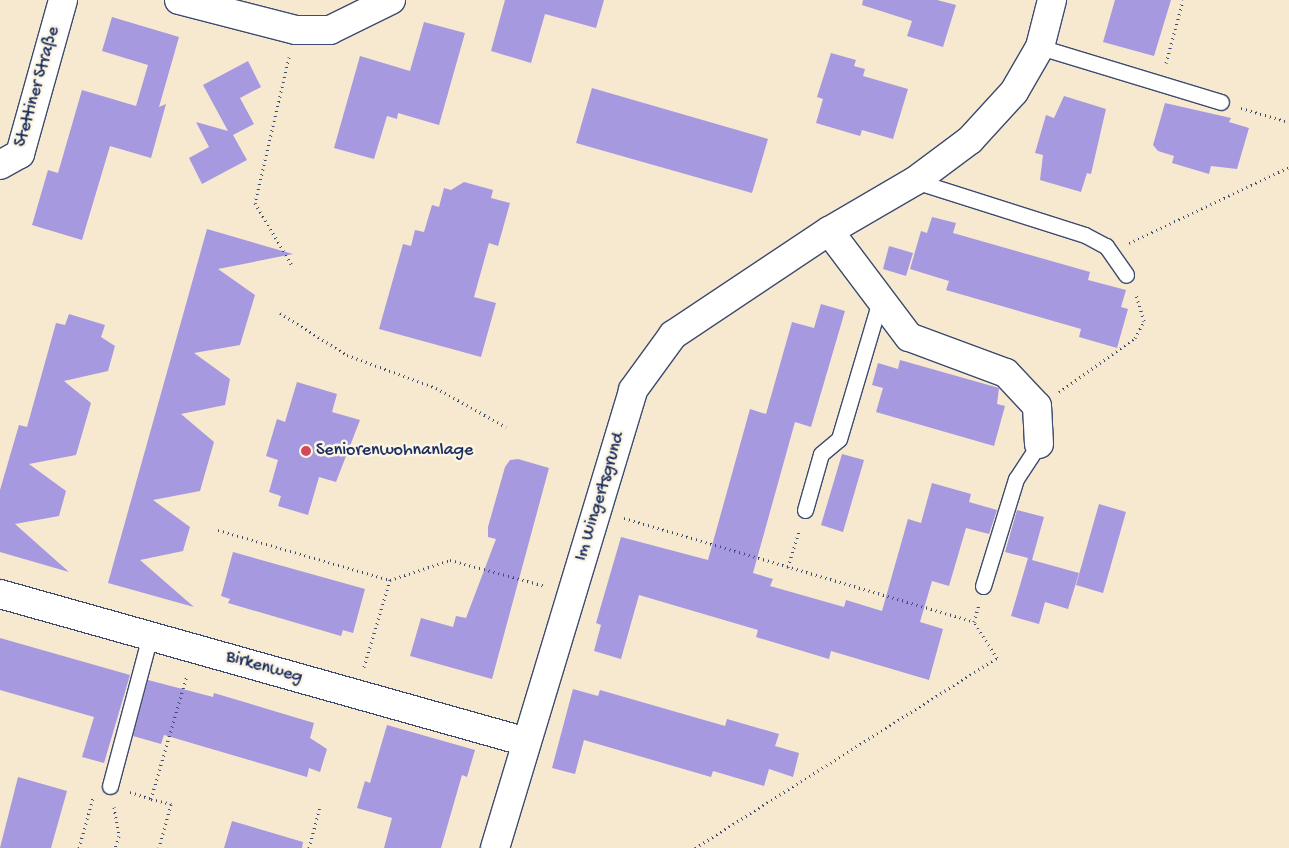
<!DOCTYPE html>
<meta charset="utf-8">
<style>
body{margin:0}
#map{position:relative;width:1289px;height:848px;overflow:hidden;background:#f7e8d0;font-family:"Gochi Hand",sans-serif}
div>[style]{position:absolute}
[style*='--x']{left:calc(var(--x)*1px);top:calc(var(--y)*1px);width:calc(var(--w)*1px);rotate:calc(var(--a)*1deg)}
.building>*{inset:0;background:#a699e0}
.path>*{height:3px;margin-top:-1.5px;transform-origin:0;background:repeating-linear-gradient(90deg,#3c4b6f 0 1px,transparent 0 5px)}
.roads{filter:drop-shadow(1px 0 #3c4b6f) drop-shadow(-1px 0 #3c4b6f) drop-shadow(0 1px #3c4b6f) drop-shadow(0 -1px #3c4b6f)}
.lane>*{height:15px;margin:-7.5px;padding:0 7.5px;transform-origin:7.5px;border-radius:7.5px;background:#fff}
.street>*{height:28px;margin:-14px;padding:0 14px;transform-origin:14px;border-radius:14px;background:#fff}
.dots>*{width:14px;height:14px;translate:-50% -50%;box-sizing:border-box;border:2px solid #fcf5e5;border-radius:50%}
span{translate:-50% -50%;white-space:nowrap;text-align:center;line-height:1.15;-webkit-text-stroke:5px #fcf5e5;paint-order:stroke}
.street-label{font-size:18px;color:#1b2f5e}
.poi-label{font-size:18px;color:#1b2f5e}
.left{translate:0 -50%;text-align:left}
</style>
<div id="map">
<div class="building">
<i style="clip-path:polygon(505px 0,604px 0,596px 28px,545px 14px,531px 63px,491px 51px)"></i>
<i style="clip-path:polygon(863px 0,937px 0,956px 5px,943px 47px,907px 36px,912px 21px,862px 5px)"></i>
<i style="clip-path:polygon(1115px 0,1171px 0,1154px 56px,1103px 42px)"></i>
<i style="clip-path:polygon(112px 17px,179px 37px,159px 107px,166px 104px,151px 158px,110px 146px,82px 240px,32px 225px,48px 170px,58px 173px,82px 90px,136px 106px,148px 65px,102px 51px)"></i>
<i style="clip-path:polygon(424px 22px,465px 33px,439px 125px,398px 113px,397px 119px,387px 116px,374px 159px,334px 148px,360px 56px,410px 71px)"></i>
<i style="clip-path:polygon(831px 53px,856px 60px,854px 66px,865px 69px,863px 76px,908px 89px,893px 139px,862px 130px,860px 136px,816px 123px,823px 99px,817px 97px)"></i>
<i style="clip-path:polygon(248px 61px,261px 87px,240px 98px,254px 124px,233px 135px,247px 160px,202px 184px,189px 158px,209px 147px,196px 122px,228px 131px,203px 85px)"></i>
<i style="clip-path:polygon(592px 88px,768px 139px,752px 193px,576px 143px)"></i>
<i style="clip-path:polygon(1064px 96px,1106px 109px,1091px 174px,1087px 173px,1081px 192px,1040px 180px,1043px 155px,1035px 153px,1046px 115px,1054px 118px)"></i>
<i style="clip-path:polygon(1165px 103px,1231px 118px,1229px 122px,1249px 128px,1237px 169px,1211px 166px,1209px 174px,1172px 163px,1174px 156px,1158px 151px,1153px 145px)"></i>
<i style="clip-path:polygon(464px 182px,493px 190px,491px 198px,510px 203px,498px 246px,489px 243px,474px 297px,496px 303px,481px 357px,379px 329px,403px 244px,411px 246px,415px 230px,424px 232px,432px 205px,439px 207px,444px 188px,451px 190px)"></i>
<i style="clip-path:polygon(932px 217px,956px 223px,953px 233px,1090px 272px,1088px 280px,1126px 290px,1121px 307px,1128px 309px,1117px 348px,1079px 337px,1081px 329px,946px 290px,949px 281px,910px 269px,921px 231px,927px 233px)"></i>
<i style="clip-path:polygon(207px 229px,293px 254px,218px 269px,255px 295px,240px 345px,194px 353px,230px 379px,225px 405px,181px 414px,214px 442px,200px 491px,153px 500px,190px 527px,183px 551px,140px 560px,194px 607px,108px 583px)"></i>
<i style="clip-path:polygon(889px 246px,913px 253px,906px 276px,883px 269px)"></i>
<i style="clip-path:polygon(821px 304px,845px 311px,811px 427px,795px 422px,753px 573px,773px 579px,770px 586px,844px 607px,846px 600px,882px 611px,908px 519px,921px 523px,932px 483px,971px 494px,969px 502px,997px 510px,989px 534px,966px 528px,949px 586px,932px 581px,920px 622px,943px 629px,929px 680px,831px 651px,829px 659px,756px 637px,758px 630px,639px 595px,621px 659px,594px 651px,601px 625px,596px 623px,621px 537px,708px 560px,750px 409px,766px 414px,792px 322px,814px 328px)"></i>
<i style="clip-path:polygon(69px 314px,105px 325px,101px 337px,115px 346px,108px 371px,64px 381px,91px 403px,76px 455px,29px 464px,66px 491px,59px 516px,15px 524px,69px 572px,0 552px,0 490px,19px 425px,27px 427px,56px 323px,65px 325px)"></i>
<i style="clip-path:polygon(900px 360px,999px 388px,997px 404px,1005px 406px,994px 446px,876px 412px,883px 388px,872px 385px,878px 363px,898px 369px)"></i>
<i style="clip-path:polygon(297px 382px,337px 394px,332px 412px,360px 420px,336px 482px,319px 477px,308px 515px,278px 506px,281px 496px,269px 492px,278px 460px,266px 456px,277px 419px,285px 422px)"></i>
<i style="clip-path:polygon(842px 454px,864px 460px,843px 532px,821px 525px)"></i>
<i style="clip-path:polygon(518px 459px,549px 468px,492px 679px,410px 656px,421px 618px,453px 627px,456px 616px,466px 618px,496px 539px,488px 537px,488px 527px,505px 467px,510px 460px)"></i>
<i style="clip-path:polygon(1099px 504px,1126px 512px,1103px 593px,1076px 585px)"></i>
<i style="clip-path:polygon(1017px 510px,1044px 517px,1032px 560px,1079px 573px,1068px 609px,1045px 602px,1039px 624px,1011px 616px,1028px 558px,1005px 552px)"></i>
<i style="clip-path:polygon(233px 552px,365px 589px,353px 633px,343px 630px,341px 636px,228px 603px,230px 599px,221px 596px)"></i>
<i style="clip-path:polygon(0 638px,130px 675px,104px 763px,82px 757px,94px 717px,0 690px)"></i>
<i style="clip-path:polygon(148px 680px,213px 697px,214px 693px,314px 723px,310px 738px,327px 749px,320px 772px,309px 768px,307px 777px,164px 735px,161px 744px,133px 736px)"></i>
<i style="clip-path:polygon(573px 689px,598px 696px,600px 690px,725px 726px,727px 719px,779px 734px,775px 746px,799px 753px,793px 777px,769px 769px,764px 786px,713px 771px,711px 777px,584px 740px,575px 774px,552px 768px)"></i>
<i style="clip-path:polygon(387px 725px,475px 750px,467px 777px,462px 775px,441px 848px,384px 848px,392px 818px,357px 808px,365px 781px,370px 783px)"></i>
<i style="clip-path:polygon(18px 777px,67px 791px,51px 848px,0 848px)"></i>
<i style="clip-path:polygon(232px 821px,303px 842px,302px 848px,224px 848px)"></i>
</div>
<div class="path">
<i style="--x:289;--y:57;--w:150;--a:103.1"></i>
<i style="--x:255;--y:203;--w:74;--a:59.3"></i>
<i style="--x:1166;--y:63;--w:65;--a:-74.9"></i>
<i style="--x:1241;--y:108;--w:50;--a:16.3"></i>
<i style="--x:1129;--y:243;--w:177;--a:-25.4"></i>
<i style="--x:280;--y:313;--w:79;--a:32.1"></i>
<i style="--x:347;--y:355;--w:95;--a:20.3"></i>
<i style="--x:436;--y:388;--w:80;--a:29.1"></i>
<i style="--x:1059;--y:392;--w:93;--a:-35.4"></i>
<i style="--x:1135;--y:338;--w:19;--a:-62"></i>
<i style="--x:1144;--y:321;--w:28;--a:-107"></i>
<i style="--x:624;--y:518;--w:365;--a:16.5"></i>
<i style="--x:218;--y:530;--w:179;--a:16.2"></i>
<i style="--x:788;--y:567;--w:39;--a:-73"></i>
<i style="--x:364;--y:667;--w:91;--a:-73.4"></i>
<i style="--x:390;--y:580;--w:63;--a:-18.4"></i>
<i style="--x:450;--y:560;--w:99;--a:15.2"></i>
<i style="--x:130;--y:792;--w:22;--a:18"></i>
<i style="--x:151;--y:799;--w:129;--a:-73.8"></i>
<i style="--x:151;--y:799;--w:21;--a:14"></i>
<i style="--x:171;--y:804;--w:46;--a:105.3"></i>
<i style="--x:114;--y:807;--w:29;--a:80"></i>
<i style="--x:119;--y:836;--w:13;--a:108"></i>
<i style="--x:79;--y:848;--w:52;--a:-74.4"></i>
<i style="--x:309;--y:848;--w:43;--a:-75.3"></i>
<i style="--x:695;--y:848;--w:357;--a:-32.2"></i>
<i style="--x:997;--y:658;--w:43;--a:-122.6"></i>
<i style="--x:974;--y:622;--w:18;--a:-74"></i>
</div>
<div class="roads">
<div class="lane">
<i style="--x:1040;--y:47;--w:189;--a:16.9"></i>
<i style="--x:915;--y:181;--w:178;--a:17.6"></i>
<i style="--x:1085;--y:235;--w:24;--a:28"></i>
<i style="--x:1106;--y:246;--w:35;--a:55"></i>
<i style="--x:805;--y:510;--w:58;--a:-74.1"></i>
<i style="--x:821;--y:454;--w:23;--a:-40"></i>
<i style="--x:839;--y:439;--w:148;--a:-73.5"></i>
<i style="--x:983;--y:586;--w:112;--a:-72.9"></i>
<i style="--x:1016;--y:479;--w:42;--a:-56.7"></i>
<i style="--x:110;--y:786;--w:155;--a:-75.1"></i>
</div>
<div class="street">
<i style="--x:179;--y:0;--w:121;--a:14.4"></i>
<i style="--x:296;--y:30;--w:34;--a:0"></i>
<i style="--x:330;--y:30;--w:68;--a:-26.2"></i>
<i style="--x:0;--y:165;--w:23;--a:-29"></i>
<i style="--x:20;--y:154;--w:160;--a:-74.4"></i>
<i style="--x:829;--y:231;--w:133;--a:53"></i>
<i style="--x:909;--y:337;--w:103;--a:20.4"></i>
<i style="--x:1006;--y:373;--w:45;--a:46.8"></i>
<i style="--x:1037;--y:406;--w:38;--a:87"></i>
<i style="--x:0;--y:594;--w:547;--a:15.69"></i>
<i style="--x:495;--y:848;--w:478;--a:-73.2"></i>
<i style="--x:633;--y:390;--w:68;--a:-54"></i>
<i style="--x:673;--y:335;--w:187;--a:-33.7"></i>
<i style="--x:829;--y:231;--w:99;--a:-30.2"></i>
<i style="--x:915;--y:181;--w:69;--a:-36.7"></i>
<i style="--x:970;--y:140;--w:65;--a:-47.5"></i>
<i style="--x:1014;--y:92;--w:52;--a:-60"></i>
<i style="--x:1040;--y:47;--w:49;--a:-75.7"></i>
</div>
</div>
<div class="dots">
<i style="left:306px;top:451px;background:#d1495b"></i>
</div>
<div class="street-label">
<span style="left:38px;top:87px;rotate:-74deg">Stettiner Straße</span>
<span style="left:601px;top:497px;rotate:-73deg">Im Wingertsgrund</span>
<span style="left:264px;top:668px;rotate:16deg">Birkenweg</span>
</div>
<div class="poi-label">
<span class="left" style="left:316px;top:451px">Seniorenwohnanlage</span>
</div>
</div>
